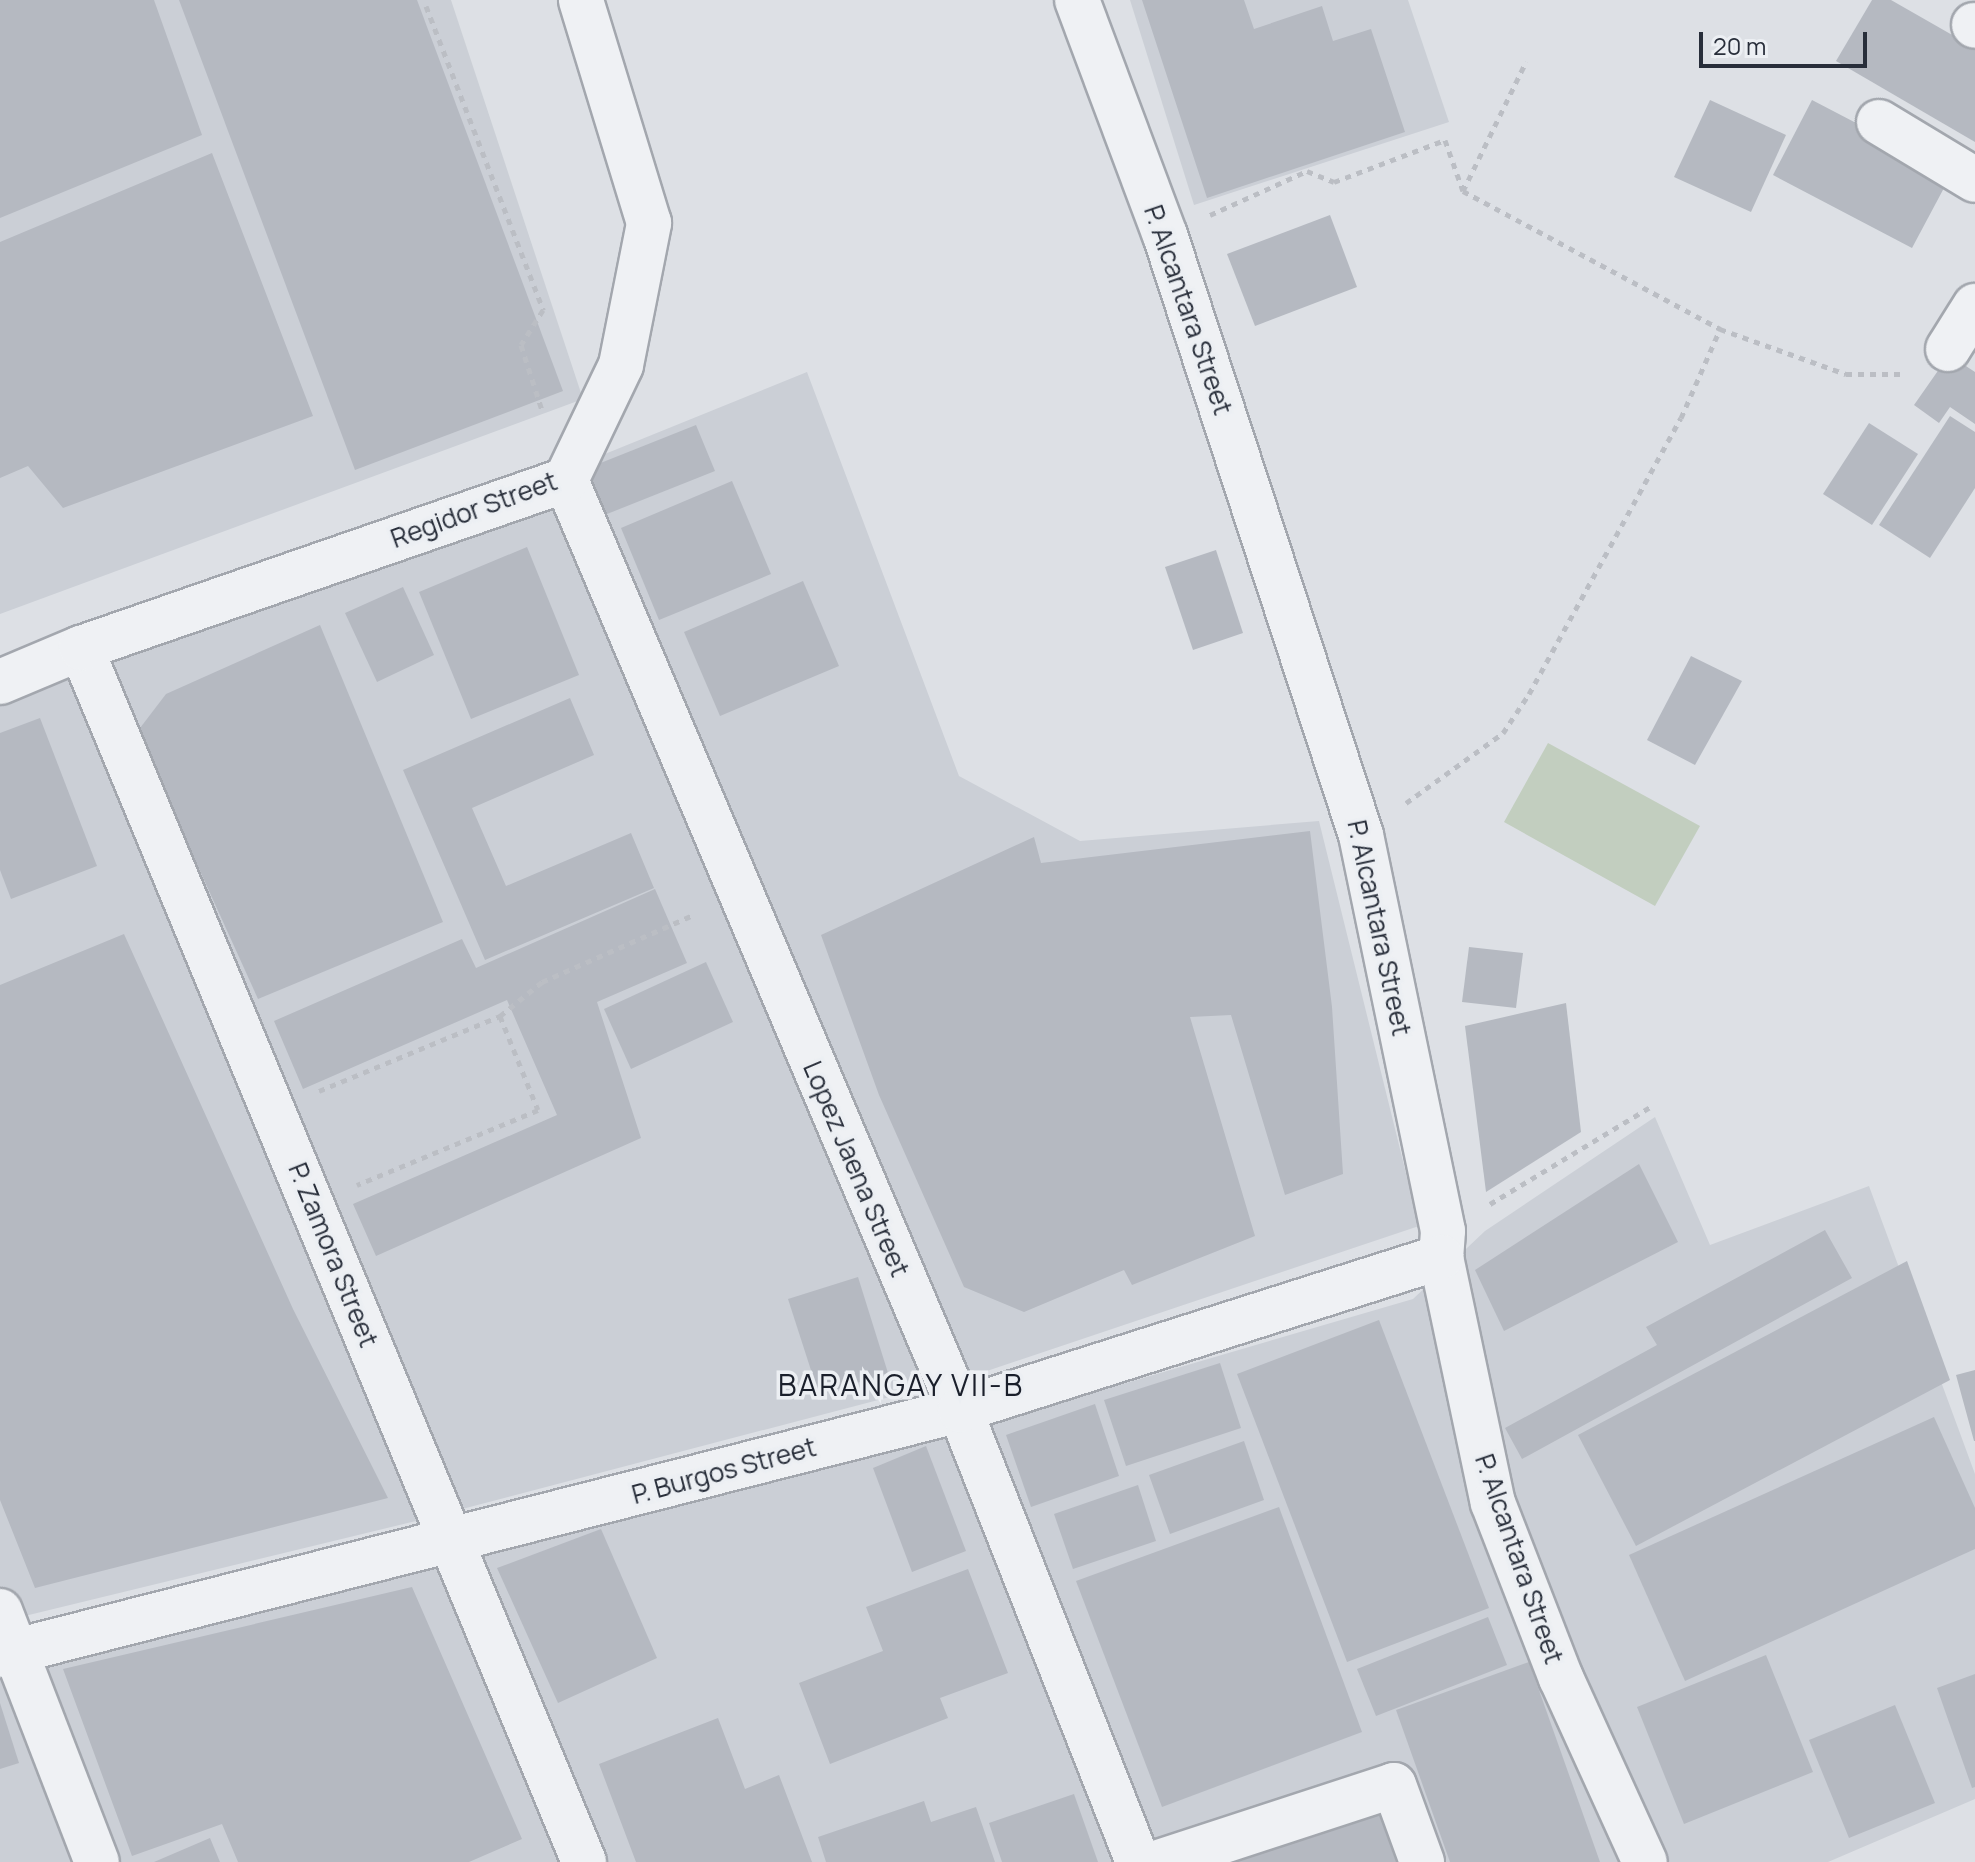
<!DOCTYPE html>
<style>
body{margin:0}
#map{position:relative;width:1975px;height:1862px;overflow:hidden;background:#dde0e5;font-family:Manrope,sans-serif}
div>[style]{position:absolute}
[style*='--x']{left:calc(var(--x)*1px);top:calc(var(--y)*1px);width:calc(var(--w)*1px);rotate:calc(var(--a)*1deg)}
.built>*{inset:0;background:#cbcfd6}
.green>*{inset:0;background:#c2cebf}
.building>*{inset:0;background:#b5b9c1}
.path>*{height:5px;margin-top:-2.5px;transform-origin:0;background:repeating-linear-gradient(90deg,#bbbec4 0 6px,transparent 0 12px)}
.roads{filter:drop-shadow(2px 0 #a3a7ae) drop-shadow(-2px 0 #a3a7ae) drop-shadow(0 2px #a3a7ae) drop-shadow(0 -2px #a3a7ae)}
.minor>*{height:44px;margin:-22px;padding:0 22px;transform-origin:22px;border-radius:22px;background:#eff1f4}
span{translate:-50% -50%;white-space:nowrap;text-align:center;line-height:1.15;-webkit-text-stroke:7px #eceff3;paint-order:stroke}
.street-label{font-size:26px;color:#282e3a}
.quarter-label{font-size:30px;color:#1a1f2b;letter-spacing:2px}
.scale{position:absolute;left:1699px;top:32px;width:168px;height:36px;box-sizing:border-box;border:4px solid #282e3a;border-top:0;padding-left:10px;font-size:24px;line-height:28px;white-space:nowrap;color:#282e3a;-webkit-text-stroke:6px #eceff3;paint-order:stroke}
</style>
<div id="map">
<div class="built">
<i style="clip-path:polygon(0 0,451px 0,583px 399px,0 614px)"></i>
<i style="clip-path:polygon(1130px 0,1408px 0,1449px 122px,1194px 205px)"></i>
<i style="clip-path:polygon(807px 372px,959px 776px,1080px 841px,1319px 821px,1419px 1226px,981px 1373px,420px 1520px,0 1622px,0 699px)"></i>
<i style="clip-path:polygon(1655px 1117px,1710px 1245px,1869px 1186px,1975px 1474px,1975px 1799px,1828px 1862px,0 1862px,0 1670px,996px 1421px,1413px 1299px,1485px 1231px)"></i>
</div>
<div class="green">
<i style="clip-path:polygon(1548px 743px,1700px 826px,1655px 906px,1504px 822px)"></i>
</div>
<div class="building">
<i style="clip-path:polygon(0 0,154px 0,202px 135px,0 218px)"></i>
<i style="clip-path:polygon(179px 0,417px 0,563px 391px,355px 470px)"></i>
<i style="clip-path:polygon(1142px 0,1244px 0,1254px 29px,1322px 6px,1333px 41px,1371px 29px,1405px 132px,1207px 198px)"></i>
<i style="clip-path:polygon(1872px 0,1891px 0,1975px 48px,1975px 142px,1836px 61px)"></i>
<i style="clip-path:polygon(1710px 100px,1786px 135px,1751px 212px,1674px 177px)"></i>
<i style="clip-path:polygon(1812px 100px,1952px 173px,1912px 248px,1773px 175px)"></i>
<i style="clip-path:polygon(212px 153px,313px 416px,63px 508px,28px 466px,0 478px,0 242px)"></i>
<i style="clip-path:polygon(1330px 215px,1357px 287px,1255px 326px,1227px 254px)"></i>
<i style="clip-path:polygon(1949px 355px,1975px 372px,1975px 424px,1950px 407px,1939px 423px,1914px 405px)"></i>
<i style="clip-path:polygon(1950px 416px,1975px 432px,1975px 488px,1930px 558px,1879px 525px)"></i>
<i style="clip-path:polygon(1869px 423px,1918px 454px,1872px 525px,1823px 494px)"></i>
<i style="clip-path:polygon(696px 425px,715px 471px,602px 516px,583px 470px)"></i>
<i style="clip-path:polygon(732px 481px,771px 574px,659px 620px,621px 528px)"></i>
<i style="clip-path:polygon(527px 547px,579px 675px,471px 719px,419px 592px)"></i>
<i style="clip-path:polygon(1216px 550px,1243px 633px,1193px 650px,1165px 567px)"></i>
<i style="clip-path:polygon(803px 581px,839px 666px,720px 716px,684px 632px)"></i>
<i style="clip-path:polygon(403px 587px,434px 655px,377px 682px,345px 613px)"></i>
<i style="clip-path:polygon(320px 625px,443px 922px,258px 999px,137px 732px,166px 694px)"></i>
<i style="clip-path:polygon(1691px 656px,1742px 681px,1695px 765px,1647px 740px)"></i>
<i style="clip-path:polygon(570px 698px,594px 755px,472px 808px,506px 886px,631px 833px,654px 888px,485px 960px,403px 770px)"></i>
<i style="clip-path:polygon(40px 718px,97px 866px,11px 899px,0 870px,0 733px)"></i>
<i style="clip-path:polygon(1310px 831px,1332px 1007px,1343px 1174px,1285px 1195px,1231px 1015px,1190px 1017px,1255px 1236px,1132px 1285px,1124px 1270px,1024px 1312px,964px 1287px,879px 1095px,821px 935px,1034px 837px,1041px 863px)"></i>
<i style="clip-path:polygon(655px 889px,687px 963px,597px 1002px,641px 1138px,376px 1256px,353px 1204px,557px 1115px,507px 1000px,303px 1089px,274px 1021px,462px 939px,476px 968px)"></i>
<i style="clip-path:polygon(124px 934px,293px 1309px,388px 1498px,35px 1588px,0 1500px,0 985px)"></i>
<i style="clip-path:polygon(1469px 947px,1523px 953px,1516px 1008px,1462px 1002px)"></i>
<i style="clip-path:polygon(706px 962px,733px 1022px,631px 1069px,604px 1009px)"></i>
<i style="clip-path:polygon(1566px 1003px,1581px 1132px,1486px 1192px,1465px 1026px)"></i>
<i style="clip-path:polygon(1639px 1164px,1678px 1242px,1504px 1331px,1475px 1270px)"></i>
<i style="clip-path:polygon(1825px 1230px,1852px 1278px,1522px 1459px,1505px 1428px,1657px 1345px,1646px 1327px)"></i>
<i style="clip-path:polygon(1907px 1261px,1950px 1380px,1636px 1546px,1578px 1435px)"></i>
<i style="clip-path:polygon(858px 1277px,888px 1373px,819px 1395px,788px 1299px)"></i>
<i style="clip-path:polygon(1379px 1320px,1489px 1608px,1347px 1662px,1237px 1374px)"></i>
<i style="clip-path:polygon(1220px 1363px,1241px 1428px,1126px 1466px,1104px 1400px)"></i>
<i style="clip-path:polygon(1975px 1370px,1975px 1441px,1974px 1441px,1956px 1375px)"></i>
<i style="clip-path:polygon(1095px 1404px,1119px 1476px,1031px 1507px,1006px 1435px)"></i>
<i style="clip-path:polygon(1934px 1417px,1975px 1508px,1975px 1549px,1685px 1681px,1629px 1555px)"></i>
<i style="clip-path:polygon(1244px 1441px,1264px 1500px,1170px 1534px,1149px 1475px)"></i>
<i style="clip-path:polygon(926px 1446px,966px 1551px,912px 1572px,873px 1468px)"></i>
<i style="clip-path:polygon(1138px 1485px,1156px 1541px,1073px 1569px,1054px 1514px)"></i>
<i style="clip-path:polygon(1279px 1507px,1362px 1732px,1162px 1807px,1076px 1581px)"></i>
<i style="clip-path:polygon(601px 1529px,657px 1658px,558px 1703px,497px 1568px)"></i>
<i style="clip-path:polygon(968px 1569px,1008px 1673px,940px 1698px,948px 1718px,830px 1764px,799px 1683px,883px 1651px,866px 1607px)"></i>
<i style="clip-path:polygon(412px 1587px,522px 1839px,469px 1862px,238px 1862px,222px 1824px,132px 1856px,63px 1669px)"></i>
<i style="clip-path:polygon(1488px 1617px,1507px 1665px,1376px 1716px,1357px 1669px)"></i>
<i style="clip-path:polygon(1766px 1655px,1813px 1772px,1684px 1824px,1637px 1707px)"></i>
<i style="clip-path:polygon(1529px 1662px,1600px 1862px,1450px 1862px,1396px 1710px)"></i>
<i style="clip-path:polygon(1975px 1674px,1975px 1787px,1972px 1788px,1937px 1688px)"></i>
<i style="clip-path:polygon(0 1703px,19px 1763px,0 1769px)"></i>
<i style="clip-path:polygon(1895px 1705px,1935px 1803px,1849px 1838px,1809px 1740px)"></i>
<i style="clip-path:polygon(718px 1718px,745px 1789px,779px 1775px,812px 1862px,636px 1862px,599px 1764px)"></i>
<i style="clip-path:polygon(1074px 1794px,1098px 1862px,1002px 1862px,989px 1823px)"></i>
<i style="clip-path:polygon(924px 1801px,931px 1822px,976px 1807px,995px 1862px,826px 1862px,818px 1837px)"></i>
<i style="clip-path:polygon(1379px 1810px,1397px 1862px,1230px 1862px)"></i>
<i style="clip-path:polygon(210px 1838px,220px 1862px,154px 1862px)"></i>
</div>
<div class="path">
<i style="--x:426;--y:6;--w:326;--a:68.9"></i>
<i style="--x:543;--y:310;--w:41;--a:122.2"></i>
<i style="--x:521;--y:345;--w:68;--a:72.1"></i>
<i style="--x:1463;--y:191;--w:144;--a:-64"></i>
<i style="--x:1210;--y:215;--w:107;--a:-24.4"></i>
<i style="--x:1307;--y:171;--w:29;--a:22"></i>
<i style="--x:1334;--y:182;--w:119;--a:-20.7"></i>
<i style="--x:1445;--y:140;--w:54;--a:70.6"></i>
<i style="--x:1463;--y:191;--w:292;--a:28.2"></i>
<i style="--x:1720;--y:329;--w:134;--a:19.7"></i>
<i style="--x:1846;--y:374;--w:59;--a:0"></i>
<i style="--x:1406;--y:803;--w:120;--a:-35.8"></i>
<i style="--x:1503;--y:733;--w:47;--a:-56.3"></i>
<i style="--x:1529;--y:694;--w:315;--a:-61.2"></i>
<i style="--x:1681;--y:418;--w:97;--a:-66.3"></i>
<i style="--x:500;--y:1016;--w:54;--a:-39"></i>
<i style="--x:542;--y:982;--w:165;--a:-23.9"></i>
<i style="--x:319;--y:1091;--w:196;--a:-22.5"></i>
<i style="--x:500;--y:1016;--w:101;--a:68"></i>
<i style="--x:538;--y:1110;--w:196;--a:157.5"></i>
<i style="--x:1490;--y:1204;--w:187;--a:-31.2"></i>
</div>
<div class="roads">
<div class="minor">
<i style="--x:1077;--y:0;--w:251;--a:69.5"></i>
<i style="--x:1165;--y:235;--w:631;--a:71.91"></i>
<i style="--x:1361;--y:835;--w:404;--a:78.3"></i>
<i style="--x:1443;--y:1231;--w:26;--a:94"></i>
<i style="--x:1441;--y:1257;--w:251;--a:78.1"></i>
<i style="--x:1493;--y:1503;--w:188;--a:68.8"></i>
<i style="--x:1561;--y:1678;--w:202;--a:65.5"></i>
<i style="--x:1974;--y:25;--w:1;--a:45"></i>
<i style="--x:1879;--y:122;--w:112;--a:31.1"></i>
<i style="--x:1948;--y:349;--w:51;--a:-57.9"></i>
<i style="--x:566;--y:480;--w:1010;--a:67.04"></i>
<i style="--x:960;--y:1410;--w:486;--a:68.5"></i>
<i style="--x:81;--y:648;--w:1314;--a:67.49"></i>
<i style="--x:0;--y:682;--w:88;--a:-22.8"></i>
<i style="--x:81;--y:648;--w:513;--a:-19.11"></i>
<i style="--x:566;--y:480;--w:127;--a:-64.4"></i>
<i style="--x:621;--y:365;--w:145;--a:-78.8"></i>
<i style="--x:649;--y:223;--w:233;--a:-107"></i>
<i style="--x:0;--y:1611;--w:269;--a:68.9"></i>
<i style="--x:0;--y:1655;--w:991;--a:-14.32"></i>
<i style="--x:960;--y:1410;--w:505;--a:-17.65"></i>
<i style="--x:1159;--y:1862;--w:247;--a:-18.1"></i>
<i style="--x:1394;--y:1785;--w:82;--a:70"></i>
</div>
</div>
<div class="street-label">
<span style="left:1188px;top:310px;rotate:71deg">P. Alcantara Street</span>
<span style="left:474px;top:510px;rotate:-20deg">Regidor Street</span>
<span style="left:1379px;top:928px;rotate:78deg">P. Alcantara Street</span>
<span style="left:856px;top:1169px;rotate:67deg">Lopez Jaena Street</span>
<span style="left:333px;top:1255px;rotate:68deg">P. Zamora Street</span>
<span style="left:724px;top:1471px;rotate:-15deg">P. Burgos Street</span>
<span style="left:1519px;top:1559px;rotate:71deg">P. Alcantara Street</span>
</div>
<div class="quarter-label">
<span style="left:901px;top:1385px">BARANGAY VII-B</span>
</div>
<div class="scale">20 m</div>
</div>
